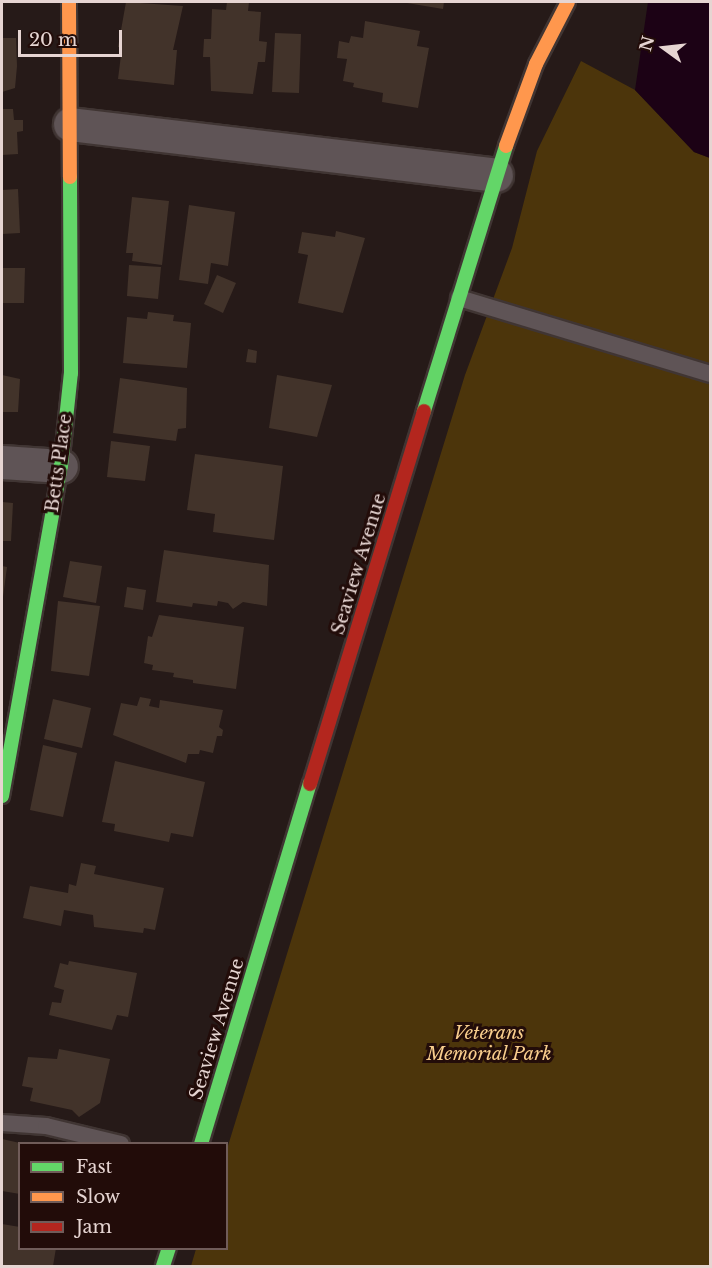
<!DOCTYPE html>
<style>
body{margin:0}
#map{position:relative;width:712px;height:1268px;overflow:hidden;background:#261a18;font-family:"Libre Baskerville",serif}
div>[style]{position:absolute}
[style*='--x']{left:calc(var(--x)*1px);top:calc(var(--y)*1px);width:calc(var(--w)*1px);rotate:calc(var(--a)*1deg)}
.green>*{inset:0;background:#4c350b}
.water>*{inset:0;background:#1c0215}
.building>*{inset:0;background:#42332a}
.roads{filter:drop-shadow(2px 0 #403533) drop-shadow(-2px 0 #403533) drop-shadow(0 2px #403533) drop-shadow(0 -2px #403533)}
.lane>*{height:16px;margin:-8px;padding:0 8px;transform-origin:8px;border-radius:8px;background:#5f5456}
.street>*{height:33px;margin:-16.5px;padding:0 16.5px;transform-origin:16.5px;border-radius:16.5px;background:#5f5456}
.fast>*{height:14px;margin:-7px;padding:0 7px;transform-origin:7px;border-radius:7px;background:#63d668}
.slow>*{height:14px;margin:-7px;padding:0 7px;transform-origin:7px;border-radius:7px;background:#ff974d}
.jam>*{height:14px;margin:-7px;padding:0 7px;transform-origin:7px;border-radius:7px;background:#b3261e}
span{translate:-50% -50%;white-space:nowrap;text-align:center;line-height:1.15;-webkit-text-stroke:6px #220c09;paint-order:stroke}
.street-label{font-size:18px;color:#e6d5d2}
.park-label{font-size:18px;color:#f9ce8d;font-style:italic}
.frame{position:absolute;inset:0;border:3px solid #e6d5d2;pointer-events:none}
.legend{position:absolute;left:18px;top:1142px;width:210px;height:108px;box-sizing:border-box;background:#220c09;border:2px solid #705c59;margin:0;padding:8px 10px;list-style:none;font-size:18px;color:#e6d5d2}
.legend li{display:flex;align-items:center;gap:12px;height:30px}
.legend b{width:30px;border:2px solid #705c59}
.north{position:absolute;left:634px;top:18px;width:60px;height:60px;-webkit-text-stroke:4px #220c09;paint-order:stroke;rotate:285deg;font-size:16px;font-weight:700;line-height:24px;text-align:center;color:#e6d5d2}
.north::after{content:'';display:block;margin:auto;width:21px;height:27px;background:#e6d5d2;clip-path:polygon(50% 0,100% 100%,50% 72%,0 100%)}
.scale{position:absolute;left:18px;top:30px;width:104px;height:27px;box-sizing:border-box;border:3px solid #e6d5d2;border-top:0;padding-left:8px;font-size:18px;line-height:21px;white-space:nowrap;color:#e6d5d2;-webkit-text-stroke:4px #220c09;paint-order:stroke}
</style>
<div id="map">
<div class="green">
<i style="clip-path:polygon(581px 61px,635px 90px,694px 152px,710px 158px,710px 1266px,191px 1266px,196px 1249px,226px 1248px,227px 1149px,465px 375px,512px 248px,537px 151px)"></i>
</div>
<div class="water">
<i style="clip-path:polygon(648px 2px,710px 2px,710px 158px,694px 152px,635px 90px)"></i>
</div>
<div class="building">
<i style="clip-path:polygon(126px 2px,183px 6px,173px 50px,177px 50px,174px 85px,118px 79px,122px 47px,118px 47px)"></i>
<i style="clip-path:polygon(227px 2px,249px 2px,248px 11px,261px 12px,259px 41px,267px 42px,265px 62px,258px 62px,253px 94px,211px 91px,210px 57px,203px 57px,204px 39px,211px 39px,212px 9px,226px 10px)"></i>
<i style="clip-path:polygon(407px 2px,444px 2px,443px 9px,407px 3px)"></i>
<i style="clip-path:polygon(365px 21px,420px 31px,417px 46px,429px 48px,418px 108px,382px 102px,383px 93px,353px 87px,354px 83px,343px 81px,347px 59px,337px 58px,339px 41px,349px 43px,351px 36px,363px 38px)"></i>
<i style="clip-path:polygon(275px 33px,301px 34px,299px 93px,272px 92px)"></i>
<i style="clip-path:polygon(2px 38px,16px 38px,17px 66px,15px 88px,2px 92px)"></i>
<i style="clip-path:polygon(2px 109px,13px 109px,14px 120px,23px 120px,23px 131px,17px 132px,18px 154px,2px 155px)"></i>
<i style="clip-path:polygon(18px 189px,20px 233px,2px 234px,2px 190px)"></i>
<i style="clip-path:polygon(132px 197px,169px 201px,162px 265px,132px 261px,133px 253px,126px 253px)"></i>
<i style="clip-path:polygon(189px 205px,235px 212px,228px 266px,211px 263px,208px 284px,179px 280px)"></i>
<i style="clip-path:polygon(336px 231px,365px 238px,343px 313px,298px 303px,308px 255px,298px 253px,302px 232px,335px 237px)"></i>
<i style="clip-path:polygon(129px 265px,161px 267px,158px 299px,127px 296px)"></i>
<i style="clip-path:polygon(2px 268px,25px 268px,24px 303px,2px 303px)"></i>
<i style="clip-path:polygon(217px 275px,236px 283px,223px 313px,204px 304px)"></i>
<i style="clip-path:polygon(148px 312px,174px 315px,173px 321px,191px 323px,187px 368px,123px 363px,127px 317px,147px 319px)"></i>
<i style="clip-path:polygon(248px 349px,257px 351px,256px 363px,246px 362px)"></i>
<i style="clip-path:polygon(2px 375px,20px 379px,18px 412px,2px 412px)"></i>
<i style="clip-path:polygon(277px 375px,332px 385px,317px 437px,269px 428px)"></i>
<i style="clip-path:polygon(120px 378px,187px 388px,186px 428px,178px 429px,176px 441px,113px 433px)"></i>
<i style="clip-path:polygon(111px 441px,150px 446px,145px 481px,107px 477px)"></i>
<i style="clip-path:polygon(195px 454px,283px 466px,274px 540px,213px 532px,215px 514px,187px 510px)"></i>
<i style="clip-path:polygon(2px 502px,13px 503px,11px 541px,2px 541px)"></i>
<i style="clip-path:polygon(164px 550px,269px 565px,267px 606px,243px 602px,233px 609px,228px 603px,218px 601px,217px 606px,193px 603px,192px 607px,156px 602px)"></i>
<i style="clip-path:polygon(70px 561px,102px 566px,96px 603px,63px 597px)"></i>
<i style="clip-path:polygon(2px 566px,7px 567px,3px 597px,2px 597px)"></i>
<i style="clip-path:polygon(127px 587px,146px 590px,143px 610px,124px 607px)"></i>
<i style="clip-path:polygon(58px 601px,100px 606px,89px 676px,51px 671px)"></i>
<i style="clip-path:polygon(159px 615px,244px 627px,236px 689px,193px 683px,193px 680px,173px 677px,174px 673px,152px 670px,153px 665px,144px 663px,148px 636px,152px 637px)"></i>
<i style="clip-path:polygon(140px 697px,151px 699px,149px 706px,159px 708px,160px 700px,223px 710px,219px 727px,223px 730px,222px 736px,217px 736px,213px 753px,200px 750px,199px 754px,188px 754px,186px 763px,113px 735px,121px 703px,137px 706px)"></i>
<i style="clip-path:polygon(53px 699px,91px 708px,82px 748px,44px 739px)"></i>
<i style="clip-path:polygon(43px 745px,77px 753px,63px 817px,30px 810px)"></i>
<i style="clip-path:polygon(115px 761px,205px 782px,193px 837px,171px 833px,169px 842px,114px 831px,115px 824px,102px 822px)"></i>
<i style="clip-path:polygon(81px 863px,96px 866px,94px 874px,164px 888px,155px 930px,144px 928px,143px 933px,94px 927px,93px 915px,64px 910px,61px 926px,23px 918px,30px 886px,68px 893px,69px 884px,76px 886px)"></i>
<i style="clip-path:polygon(69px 961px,137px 973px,128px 1017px,117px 1015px,112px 1030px,49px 1015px,52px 1002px,61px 1003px,64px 990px,54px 987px,60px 963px,68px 965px)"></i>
<i style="clip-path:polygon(59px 1049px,110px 1059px,100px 1103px,79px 1117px,72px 1110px,30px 1101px,33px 1088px,22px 1086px,28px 1057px,57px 1059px)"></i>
<i style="clip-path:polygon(2px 1139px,20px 1143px,20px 1194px,2px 1191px)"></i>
<i style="clip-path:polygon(2px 1224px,20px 1227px,20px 1248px,56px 1248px,53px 1266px,2px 1266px)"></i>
</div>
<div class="roads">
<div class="lane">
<i style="--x:459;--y:298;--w:262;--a:16.8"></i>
<i style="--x:2;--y:1123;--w:44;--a:3.9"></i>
<i style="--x:46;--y:1126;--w:77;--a:13.5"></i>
</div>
<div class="street">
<i style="--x:70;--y:124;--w:429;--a:6.8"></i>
<i style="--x:2;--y:462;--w:59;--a:3.9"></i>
</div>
<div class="fast">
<i style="--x:424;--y:411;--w:277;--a:-72.8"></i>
<i style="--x:2;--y:796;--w:335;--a:-79.9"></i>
<i style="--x:61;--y:466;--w:94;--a:-83.9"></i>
<i style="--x:71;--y:373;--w:196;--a:-90.3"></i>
<i style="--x:201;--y:1144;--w:376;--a:-73.2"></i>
<i style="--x:163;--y:1266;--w:19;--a:-72"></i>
</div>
<div class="slow">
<i style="--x:69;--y:2;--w:175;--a:89.7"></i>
<i style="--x:506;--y:146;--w:87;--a:-69.9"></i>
<i style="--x:536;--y:64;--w:70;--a:-62.7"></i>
</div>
<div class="jam">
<i style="--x:310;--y:784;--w:390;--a:-73"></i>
</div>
</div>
<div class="street-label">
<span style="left:59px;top:463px;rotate:-82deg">Betts Place</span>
<span style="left:359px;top:564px;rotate:-73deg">Seaview Avenue</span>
<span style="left:217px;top:1029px;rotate:-73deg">Seaview Avenue</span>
</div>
<div class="park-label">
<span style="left:489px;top:1044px">Veterans<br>Memorial Park</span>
</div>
<div class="frame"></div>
<ul class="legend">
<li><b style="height:8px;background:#63d668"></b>Fast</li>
<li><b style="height:8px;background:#ff974d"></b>Slow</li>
<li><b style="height:8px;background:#b3261e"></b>Jam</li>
</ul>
<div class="north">N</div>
<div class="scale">20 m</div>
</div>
